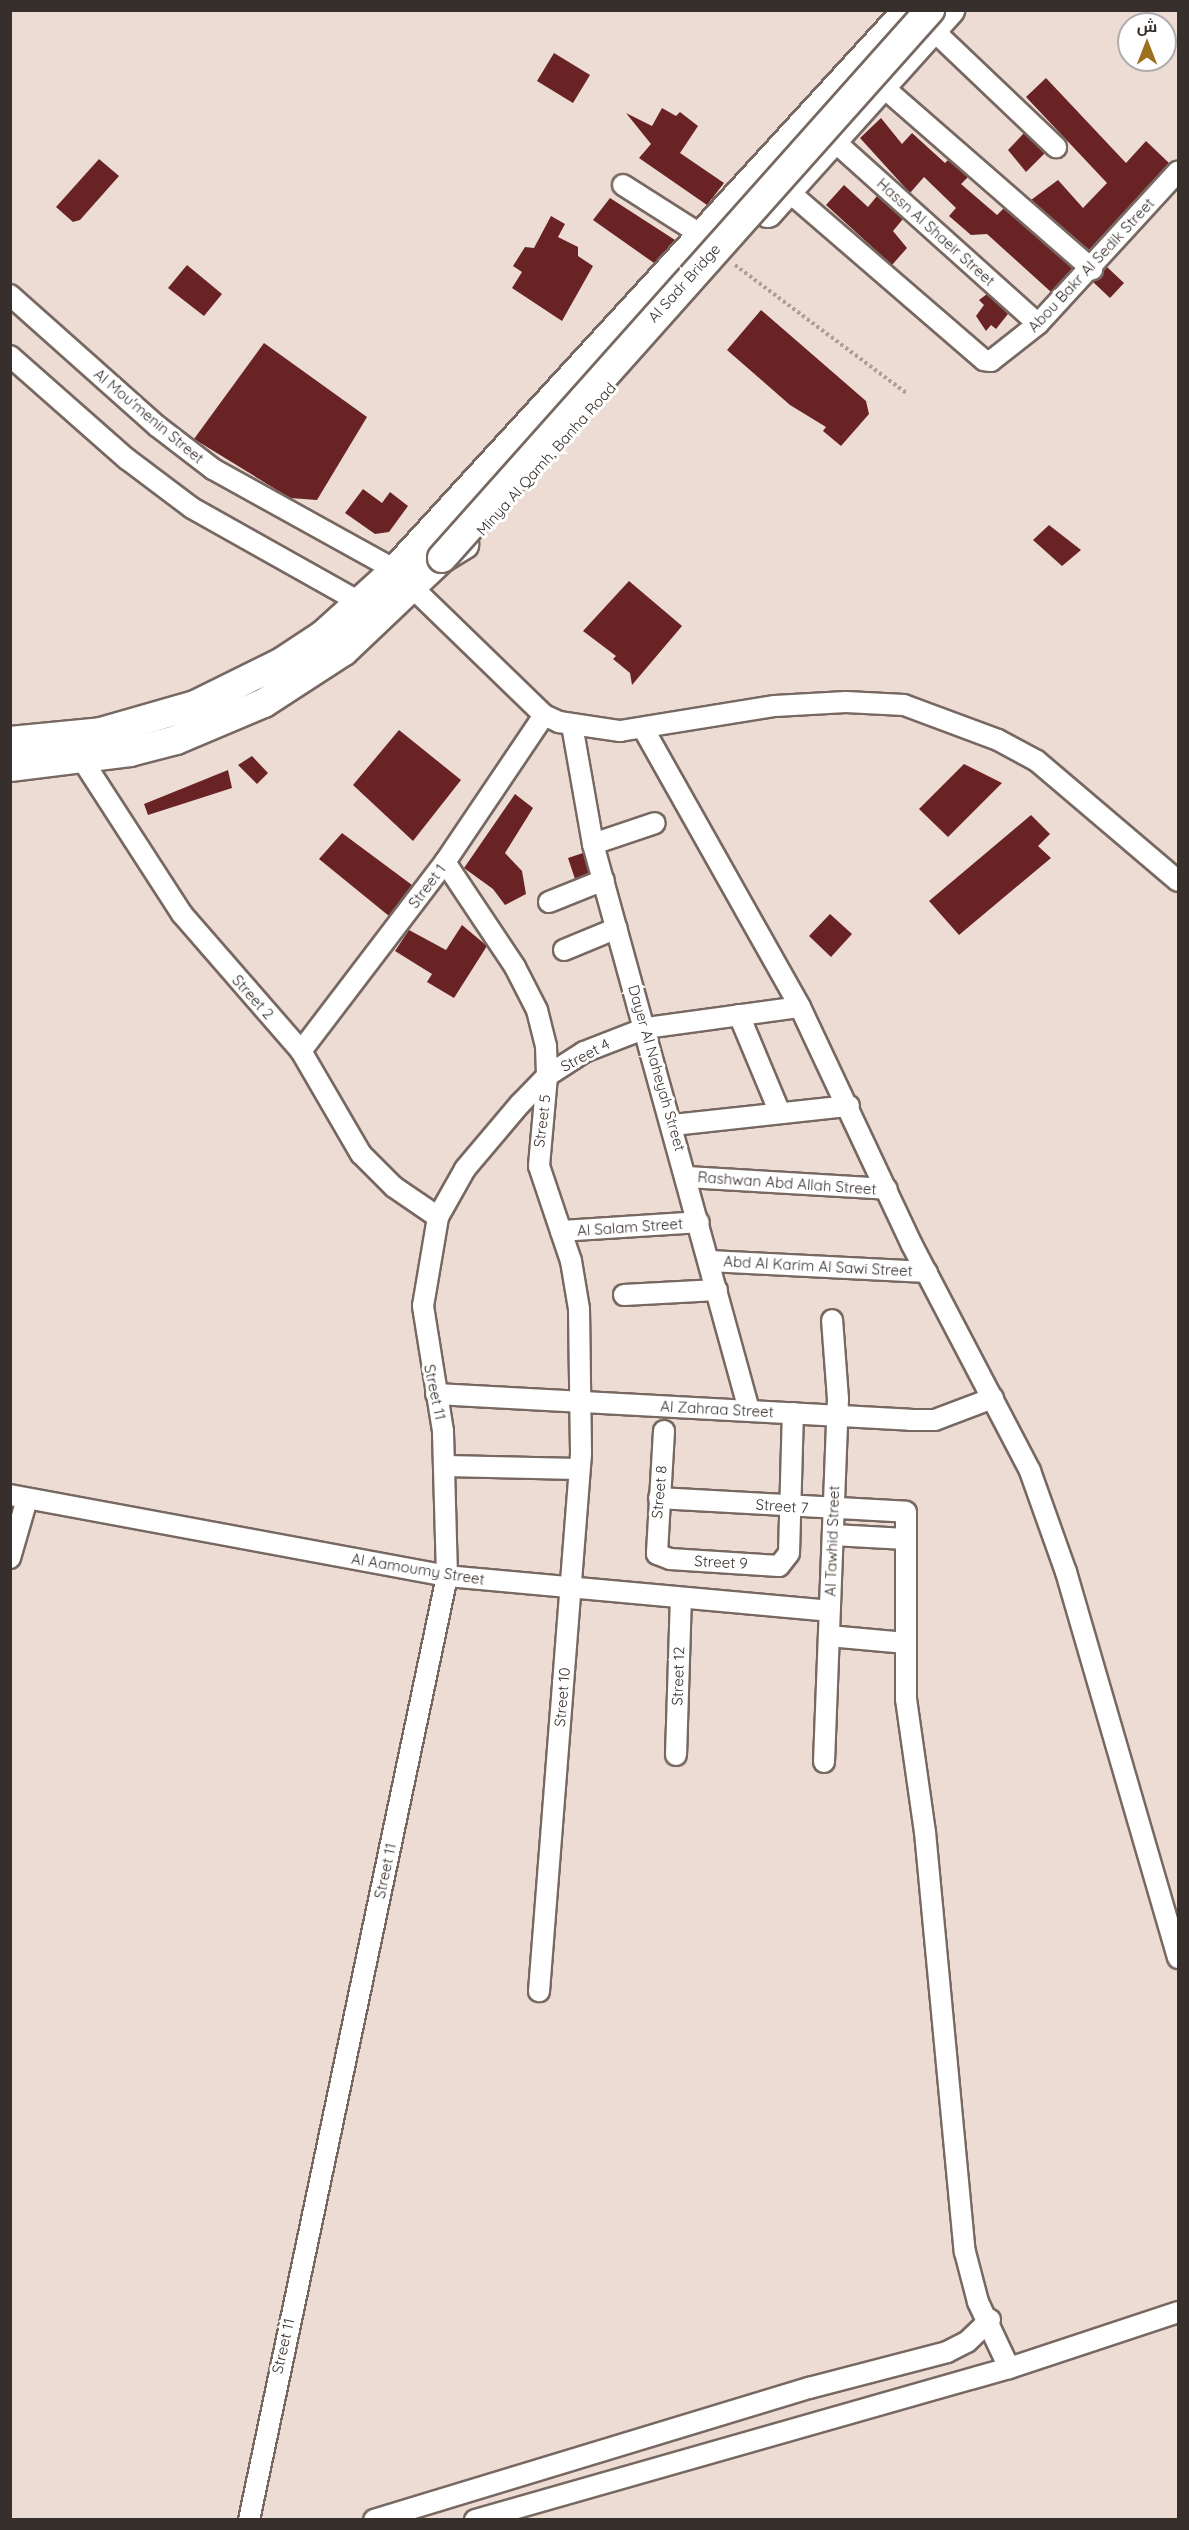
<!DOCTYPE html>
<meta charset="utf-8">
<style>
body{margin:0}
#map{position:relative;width:1189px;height:2530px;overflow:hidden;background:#eddcd4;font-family:Quicksand,Cairo,sans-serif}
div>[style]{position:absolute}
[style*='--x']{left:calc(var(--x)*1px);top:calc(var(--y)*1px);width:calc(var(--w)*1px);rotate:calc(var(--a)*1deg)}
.building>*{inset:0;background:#692325}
.path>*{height:4px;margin-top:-2px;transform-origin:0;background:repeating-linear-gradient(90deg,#ab9d97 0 3px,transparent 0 6px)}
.roads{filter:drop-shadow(2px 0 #776861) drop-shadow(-2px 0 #776861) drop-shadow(0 2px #776861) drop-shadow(0 -2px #776861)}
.minor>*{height:20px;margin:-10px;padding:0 10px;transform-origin:10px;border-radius:10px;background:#fff}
.highway>*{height:28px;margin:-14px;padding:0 14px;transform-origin:14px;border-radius:14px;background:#fff}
.bridges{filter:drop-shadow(2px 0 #776861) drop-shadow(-2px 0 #776861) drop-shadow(0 2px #776861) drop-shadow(0 -2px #776861)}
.highway-bridge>*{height:28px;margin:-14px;padding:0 14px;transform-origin:14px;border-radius:14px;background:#fff}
span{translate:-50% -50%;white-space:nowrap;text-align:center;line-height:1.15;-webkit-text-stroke:6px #fff;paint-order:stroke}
.street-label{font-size:15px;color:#362f2c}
.frame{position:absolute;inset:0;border:12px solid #362f2c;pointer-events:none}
.north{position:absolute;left:1117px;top:12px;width:60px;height:60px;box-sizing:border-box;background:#fff;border:2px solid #afacab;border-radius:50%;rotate:0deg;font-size:16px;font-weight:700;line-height:24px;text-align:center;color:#362f2c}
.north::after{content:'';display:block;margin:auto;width:21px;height:27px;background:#9c7120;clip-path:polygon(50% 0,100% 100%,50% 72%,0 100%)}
</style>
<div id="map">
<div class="building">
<i style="clip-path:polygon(554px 53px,590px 75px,573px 103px,537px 81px)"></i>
<i style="clip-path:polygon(1046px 78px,1126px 163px,1146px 141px,1169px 163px,1089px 250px,1031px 200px,1058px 180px,1083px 208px,1107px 183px,1026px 97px)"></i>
<i style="clip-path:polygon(662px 108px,676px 116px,680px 112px,698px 126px,680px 153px,724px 183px,707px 205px,639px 158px,651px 144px,626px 113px,652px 126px)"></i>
<i style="clip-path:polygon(881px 118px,902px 144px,912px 133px,945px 163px,948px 160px,968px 177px,961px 184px,997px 215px,1004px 208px,1073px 268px,1051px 292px,987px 234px,971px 235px,949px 216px,956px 208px,924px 177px,910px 193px,860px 138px)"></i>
<i style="clip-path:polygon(1024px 133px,1045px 153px,1026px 172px,1008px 150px)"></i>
<i style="clip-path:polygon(99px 159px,119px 176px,80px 220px,73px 222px,56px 207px)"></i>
<i style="clip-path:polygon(844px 185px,868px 207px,877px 196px,903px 219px,893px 231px,907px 248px,892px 265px,826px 205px)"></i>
<i style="clip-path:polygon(610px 198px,675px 240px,654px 263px,593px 220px)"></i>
<i style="clip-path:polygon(551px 216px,565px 224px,558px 237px,578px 247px,578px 256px,593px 266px,562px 321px,512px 288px,522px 272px,513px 266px,525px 247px,534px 248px)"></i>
<i style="clip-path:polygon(187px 265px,222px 294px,204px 316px,168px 288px)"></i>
<i style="clip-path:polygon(1107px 267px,1124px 283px,1110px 298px,1093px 282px)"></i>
<i style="clip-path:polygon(987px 294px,1008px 314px,996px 329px,991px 325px,986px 331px,976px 316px,984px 305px,979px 300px)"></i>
<i style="clip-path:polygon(761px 310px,866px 401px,869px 414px,841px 446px,823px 431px,826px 427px,790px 405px,727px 350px)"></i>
<i style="clip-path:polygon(264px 343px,367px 417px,317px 500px,290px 498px,194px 439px)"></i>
<i style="clip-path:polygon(363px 489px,382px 503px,390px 492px,408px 506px,389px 532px,375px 534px,345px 513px)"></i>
<i style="clip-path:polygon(1049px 525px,1081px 550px,1062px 566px,1033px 540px)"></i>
<i style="clip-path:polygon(629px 581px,682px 626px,632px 685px,630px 673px,613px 659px,616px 656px,583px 631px)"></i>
<i style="clip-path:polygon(399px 730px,461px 780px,413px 841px,353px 785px)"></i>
<i style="clip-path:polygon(252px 756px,268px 773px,257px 784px,238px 765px)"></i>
<i style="clip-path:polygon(964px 764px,1002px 783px,948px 837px,919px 809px)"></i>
<i style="clip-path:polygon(228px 770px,232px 788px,148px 815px,144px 804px)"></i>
<i style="clip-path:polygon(515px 794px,533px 808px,505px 853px,522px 871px,526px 894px,505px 905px,493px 889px,464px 868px)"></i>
<i style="clip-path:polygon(1031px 815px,1050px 834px,1038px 846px,1051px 858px,959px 935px,929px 901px)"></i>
<i style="clip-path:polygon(342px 833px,412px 885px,389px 916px,319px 859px)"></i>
<i style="clip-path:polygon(583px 853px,589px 873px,575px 879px,568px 858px)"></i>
<i style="clip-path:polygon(830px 914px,852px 934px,831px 957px,809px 936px)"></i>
<i style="clip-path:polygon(462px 925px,487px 946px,454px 998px,427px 982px,432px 974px,395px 951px,409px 930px,446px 950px)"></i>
</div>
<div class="path">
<i style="--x:735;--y:265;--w:214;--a:36.8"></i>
</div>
<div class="roads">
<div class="minor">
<i style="--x:933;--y:30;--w:170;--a:43.6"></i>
<i style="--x:882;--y:86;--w:279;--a:41.1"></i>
<i style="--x:833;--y:140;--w:275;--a:41.9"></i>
<i style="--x:623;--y:185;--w:95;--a:32.5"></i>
<i style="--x:788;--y:191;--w:259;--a:40.8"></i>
<i style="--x:984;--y:360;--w:7;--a:8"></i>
<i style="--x:991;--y:361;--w:60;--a:-38.2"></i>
<i style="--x:1038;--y:324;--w:207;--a:-47.5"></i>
<i style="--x:10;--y:295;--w:197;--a:41.7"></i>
<i style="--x:157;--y:426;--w:71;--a:37.5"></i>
<i style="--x:213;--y:469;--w:208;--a:29"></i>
<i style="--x:10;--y:356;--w:156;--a:41.4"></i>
<i style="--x:127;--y:459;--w:81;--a:37"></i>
<i style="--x:192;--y:508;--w:194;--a:29.3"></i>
<i style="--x:414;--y:589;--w:181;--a:44.1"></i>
<i style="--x:544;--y:715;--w:17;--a:25"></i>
<i style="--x:559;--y:722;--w:62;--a:8.4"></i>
<i style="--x:620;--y:731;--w:157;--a:-9.2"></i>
<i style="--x:775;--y:706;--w:71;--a:-3.2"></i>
<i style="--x:846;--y:702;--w:58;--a:3"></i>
<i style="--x:904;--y:705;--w:100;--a:20.4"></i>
<i style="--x:998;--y:740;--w:44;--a:28.3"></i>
<i style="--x:1037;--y:761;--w:185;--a:40.4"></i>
<i style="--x:572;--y:725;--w:121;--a:80"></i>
<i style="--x:593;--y:844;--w:587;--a:74.59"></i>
<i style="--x:643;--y:728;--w:320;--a:60.6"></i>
<i style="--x:800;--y:1007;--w:263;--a:64.8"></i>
<i style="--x:912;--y:1245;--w:255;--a:62.4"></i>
<i style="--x:1030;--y:1471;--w:107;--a:70.4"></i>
<i style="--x:1066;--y:1572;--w:402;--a:73.8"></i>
<i style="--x:83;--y:761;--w:182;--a:57.1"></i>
<i style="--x:182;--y:914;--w:181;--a:49"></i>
<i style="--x:301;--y:1051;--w:119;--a:59.8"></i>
<i style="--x:361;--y:1154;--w:47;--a:45"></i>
<i style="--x:394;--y:1187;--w:53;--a:34.3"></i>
<i style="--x:593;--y:844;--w:65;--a:-18.7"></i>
<i style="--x:445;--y:862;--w:126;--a:56.3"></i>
<i style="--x:515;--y:967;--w:48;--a:62.9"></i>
<i style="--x:537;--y:1010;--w:37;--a:76"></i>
<i style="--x:546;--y:1046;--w:30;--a:88"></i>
<i style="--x:547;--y:1076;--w:90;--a:95.1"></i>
<i style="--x:539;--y:1166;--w:100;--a:71.4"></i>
<i style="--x:571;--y:1261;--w:49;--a:80.5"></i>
<i style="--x:579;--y:1309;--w:145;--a:89.2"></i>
<i style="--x:581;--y:1454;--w:539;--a:94.47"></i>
<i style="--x:549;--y:902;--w:59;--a:-21.8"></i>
<i style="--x:564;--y:950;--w:57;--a:-22.5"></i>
<i style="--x:739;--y:1015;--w:106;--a:67.3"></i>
<i style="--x:301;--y:1051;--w:238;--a:-52.7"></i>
<i style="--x:445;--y:862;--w:177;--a:-56"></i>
<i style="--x:673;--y:1125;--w:177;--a:-6.2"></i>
<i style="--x:687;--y:1177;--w:200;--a:3.4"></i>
<i style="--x:561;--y:1231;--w:138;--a:-3.7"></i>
<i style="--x:709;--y:1261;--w:218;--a:2.9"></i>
<i style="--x:624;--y:1295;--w:93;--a:-3.1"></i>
<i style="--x:436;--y:1394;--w:475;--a:3.1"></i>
<i style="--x:910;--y:1420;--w:25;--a:0"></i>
<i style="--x:935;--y:1420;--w:62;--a:-20.8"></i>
<i style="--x:664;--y:1431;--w:123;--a:93.3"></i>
<i style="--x:657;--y:1554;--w:14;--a:21"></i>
<i style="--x:670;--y:1559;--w:109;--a:3.7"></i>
<i style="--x:779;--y:1566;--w:16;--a:-52"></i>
<i style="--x:789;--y:1553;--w:140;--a:-88.4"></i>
<i style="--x:445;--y:1466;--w:134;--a:1.3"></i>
<i style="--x:10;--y:1495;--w:444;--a:10.5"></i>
<i style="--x:447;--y:1576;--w:384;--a:5.2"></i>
<i style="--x:659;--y:1498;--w:247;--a:3.2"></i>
<i style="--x:906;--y:1512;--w:187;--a:90"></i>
<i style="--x:906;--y:1699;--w:134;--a:81.9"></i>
<i style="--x:925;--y:1832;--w:422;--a:84.6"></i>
<i style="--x:965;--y:2252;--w:52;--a:75.4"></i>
<i style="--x:978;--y:2302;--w:73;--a:64.8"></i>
<i style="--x:833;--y:1535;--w:73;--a:3.1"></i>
<i style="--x:10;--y:1558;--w:61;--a:-73.9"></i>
<i style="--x:829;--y:1636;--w:77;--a:5.2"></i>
<i style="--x:676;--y:1755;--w:157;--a:-88.2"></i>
<i style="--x:824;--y:1762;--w:363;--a:-87.8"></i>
<i style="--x:838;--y:1399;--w:79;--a:-94.3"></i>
<i style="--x:249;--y:2520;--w:965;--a:-78.15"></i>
<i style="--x:447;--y:1576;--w:145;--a:-91.6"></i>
<i style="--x:443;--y:1431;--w:127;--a:-99.1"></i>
<i style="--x:423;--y:1306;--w:90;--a:-80.4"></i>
<i style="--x:438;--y:1217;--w:55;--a:-60.6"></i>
<i style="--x:465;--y:1169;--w:85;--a:-49.8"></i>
<i style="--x:520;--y:1104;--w:39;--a:-46"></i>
<i style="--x:547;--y:1076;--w:44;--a:-33"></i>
<i style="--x:584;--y:1052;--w:66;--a:-21.2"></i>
<i style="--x:646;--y:1028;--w:155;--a:-7.8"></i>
<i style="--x:374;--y:2520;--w:455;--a:-16.9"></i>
<i style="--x:809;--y:2388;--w:143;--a:-14.6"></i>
<i style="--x:947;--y:2352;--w:22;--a:-27"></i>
<i style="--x:967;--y:2342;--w:32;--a:-44"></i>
<i style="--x:475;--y:2520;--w:555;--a:-15.89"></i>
<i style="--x:1009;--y:2368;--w:178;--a:-18.3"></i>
</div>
<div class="highway">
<i style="--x:768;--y:213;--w:273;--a:-48.1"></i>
<i style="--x:10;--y:741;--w:91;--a:-5.6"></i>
<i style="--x:101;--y:732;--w:98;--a:-16"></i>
<i style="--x:195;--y:705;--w:97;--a:-26.3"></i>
<i style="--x:282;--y:662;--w:49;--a:-33.4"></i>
<i style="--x:323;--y:635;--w:97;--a:-42.1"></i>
<i style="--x:395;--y:570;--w:759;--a:-47.51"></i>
<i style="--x:10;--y:767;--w:121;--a:-7.1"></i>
<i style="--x:130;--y:752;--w:48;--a:-14.6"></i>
<i style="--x:176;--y:740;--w:95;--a:-22.8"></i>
<i style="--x:264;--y:703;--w:95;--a:-33"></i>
<i style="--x:344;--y:651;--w:135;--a:-43.5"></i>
<i style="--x:442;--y:558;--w:26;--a:-31"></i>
</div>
</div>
<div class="bridges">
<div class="highway-bridge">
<i style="--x:442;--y:558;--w:734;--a:-48.31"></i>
</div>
</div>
<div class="street-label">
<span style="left:936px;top:232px;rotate:42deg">Hassn Al Shaeir Street</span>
<span style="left:1091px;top:265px;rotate:-47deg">Abou Bakr Al Sedik Street</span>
<span style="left:684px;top:283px;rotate:-48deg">Al Sadr Bridge</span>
<span style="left:149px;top:416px;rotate:40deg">Al Mou'menin Street</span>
<span style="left:546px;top:459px;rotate:-48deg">Minya Al Qamh, Banha Road</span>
<span style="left:427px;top:886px;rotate:-53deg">Street 1</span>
<span style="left:253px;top:997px;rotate:48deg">Street 2</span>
<span style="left:585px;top:1055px;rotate:-28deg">Street 4</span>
<span style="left:657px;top:1068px;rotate:74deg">Dayer Al Naheyah Street</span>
<span style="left:542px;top:1121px;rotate:-83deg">Street 5</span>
<span style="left:787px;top:1183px;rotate:4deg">Rashwan Abd Allah Street</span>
<span style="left:630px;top:1227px;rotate:-4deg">Al Salam Street</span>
<span style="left:818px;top:1266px;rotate:3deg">Abd Al Karim Al Sawi Street</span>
<span style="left:435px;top:1392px;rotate:78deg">Street 11</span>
<span style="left:717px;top:1409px;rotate:3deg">Al Zahraa Street</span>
<span style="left:659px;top:1492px;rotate:-85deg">Street 8</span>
<span style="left:782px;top:1506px;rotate:4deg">Street 7</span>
<span style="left:832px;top:1541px;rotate:-88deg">Al Tawhid Street</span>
<span style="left:721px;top:1562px;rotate:3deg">Street 9</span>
<span style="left:418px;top:1569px;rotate:9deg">Al Aamoumy Street</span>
<span style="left:678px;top:1676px;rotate:-88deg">Street 12</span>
<span style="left:562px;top:1697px;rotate:-85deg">Street 10</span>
<span style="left:385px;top:1871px;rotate:-78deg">Street 11</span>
<span style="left:283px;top:2346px;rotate:-77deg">Street 11</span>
</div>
<div class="frame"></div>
<div class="north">ش</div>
</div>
